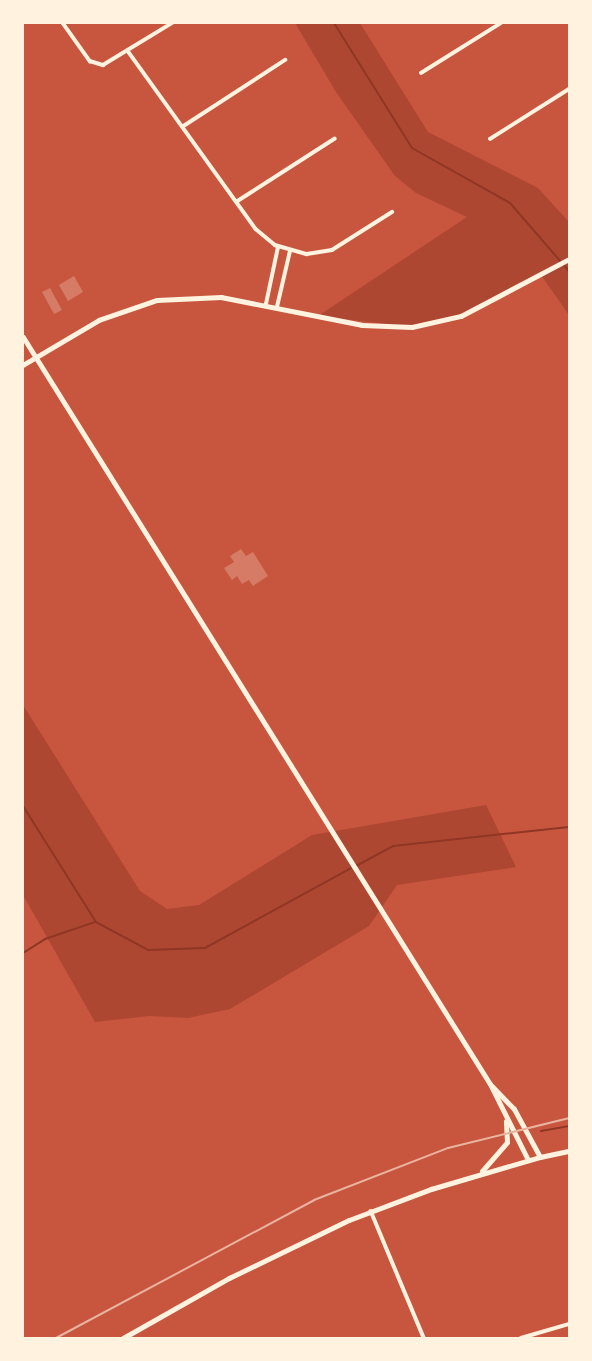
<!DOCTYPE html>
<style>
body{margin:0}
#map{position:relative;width:592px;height:1361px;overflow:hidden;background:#c8553d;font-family:"Alegreya Sans",sans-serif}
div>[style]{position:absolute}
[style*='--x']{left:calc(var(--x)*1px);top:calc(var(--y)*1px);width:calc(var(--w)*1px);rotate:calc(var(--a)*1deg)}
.green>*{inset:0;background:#ae4732}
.stream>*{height:2px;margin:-1px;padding:0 1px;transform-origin:1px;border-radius:1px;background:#8f3625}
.building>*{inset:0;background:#d67c66}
.minor>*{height:3.5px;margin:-1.75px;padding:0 1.75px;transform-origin:1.75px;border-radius:1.75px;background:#fff3e0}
.tertiary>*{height:4.5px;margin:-2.25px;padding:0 2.25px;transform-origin:2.25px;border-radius:2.25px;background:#fff3e0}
.secondary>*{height:5px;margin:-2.5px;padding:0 2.5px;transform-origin:2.5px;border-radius:2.5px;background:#fff3e0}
.primary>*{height:5px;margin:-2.5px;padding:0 2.5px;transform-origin:2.5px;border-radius:2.5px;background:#fff3e0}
.rail>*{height:2px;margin:-1px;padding:0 1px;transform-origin:1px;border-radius:1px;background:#e9b49f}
span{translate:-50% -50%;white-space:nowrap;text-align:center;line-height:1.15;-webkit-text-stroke:6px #fff3e0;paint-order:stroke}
.frame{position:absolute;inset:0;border:24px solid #fff3e0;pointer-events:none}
</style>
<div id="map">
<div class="green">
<i style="clip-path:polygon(295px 23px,360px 23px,428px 132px,538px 188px,569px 222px,569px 315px,541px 275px,461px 316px,412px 327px,318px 316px,467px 217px,416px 193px,395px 176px,336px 92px)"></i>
<i style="clip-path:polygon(23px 705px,140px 891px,167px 909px,199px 905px,312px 835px,486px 805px,516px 867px,397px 885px,369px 926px,230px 1009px,188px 1018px,149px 1016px,95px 1022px,23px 895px)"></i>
</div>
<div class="stream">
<i style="--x:334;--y:23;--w:147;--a:58"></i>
<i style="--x:412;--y:148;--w:112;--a:29.3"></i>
<i style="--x:510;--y:203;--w:90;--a:49.1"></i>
<i style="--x:23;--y:806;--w:137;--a:57.8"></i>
<i style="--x:96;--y:922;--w:59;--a:28.3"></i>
<i style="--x:148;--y:950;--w:57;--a:-2"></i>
<i style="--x:205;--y:948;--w:166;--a:-28.7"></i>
<i style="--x:356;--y:866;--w:42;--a:-28.4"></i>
<i style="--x:393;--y:846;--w:177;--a:-6.2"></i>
<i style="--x:23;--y:953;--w:26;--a:-32"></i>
<i style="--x:45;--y:939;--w:53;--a:-18.8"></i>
<i style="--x:541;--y:1131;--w:28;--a:-10"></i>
</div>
<div class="building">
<i style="clip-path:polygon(74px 276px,83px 292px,68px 301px,59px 285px)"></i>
<i style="clip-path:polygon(50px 288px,62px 310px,54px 314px,42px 292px)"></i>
<i style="clip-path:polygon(241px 549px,246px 556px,253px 552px,268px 576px,253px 586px,249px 580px,242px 584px,237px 576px,232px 580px,224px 568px,234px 562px,230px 556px)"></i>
</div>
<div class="minor">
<i style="--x:63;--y:23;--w:47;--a:54.6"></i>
<i style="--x:90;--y:61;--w:14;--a:17"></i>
<i style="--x:103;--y:65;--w:81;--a:-31.3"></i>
<i style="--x:128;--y:51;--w:219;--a:54.3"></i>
<i style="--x:256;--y:229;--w:25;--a:40"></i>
<i style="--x:275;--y:245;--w:33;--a:16"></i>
<i style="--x:307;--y:254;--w:25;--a:-9"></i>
<i style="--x:332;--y:250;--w:71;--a:-32.3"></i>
<i style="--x:421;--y:73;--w:94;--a:-32"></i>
<i style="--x:182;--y:127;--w:123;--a:-33"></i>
<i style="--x:490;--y:139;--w:93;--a:-32.3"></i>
<i style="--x:236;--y:202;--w:117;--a:-32.7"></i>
<i style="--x:266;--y:304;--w:58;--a:-78.1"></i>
<i style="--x:277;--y:307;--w:57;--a:-76.9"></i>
<i style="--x:371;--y:1211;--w:138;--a:67.3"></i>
<i style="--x:521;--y:1338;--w:50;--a:-16.3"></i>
</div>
<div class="tertiary">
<i style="--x:23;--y:365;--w:88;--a:-30.6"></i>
<i style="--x:99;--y:320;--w:61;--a:-19"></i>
<i style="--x:157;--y:300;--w:64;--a:-2.7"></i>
<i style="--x:221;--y:297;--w:144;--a:11.2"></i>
<i style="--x:362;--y:325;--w:50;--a:2.3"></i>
<i style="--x:412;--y:327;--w:50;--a:-12.7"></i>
<i style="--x:461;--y:316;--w:122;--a:-27.8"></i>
</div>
<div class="secondary">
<i style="--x:540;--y:1157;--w:30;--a:-12"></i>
</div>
<div class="primary">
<i style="--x:23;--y:337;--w:881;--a:57.99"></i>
<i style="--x:490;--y:1084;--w:85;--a:63.4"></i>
<i style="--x:482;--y:1171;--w:38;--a:-49"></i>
<i style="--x:507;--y:1142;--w:21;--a:-93"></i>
<i style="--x:123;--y:1338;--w:122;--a:-29.5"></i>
<i style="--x:229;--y:1278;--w:133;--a:-25.8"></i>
<i style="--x:349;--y:1220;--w:88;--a:-20.7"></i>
<i style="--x:431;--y:1189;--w:114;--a:-16.4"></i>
<i style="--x:540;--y:1157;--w:55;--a:-118.4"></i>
<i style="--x:514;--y:1109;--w:32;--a:-134"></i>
</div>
<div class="rail">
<i style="--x:56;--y:1338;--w:293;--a:-28.1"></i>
<i style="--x:314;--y:1200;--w:144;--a:-21.2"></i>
<i style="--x:448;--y:1148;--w:125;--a:-13.9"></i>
</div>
<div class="frame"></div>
</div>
